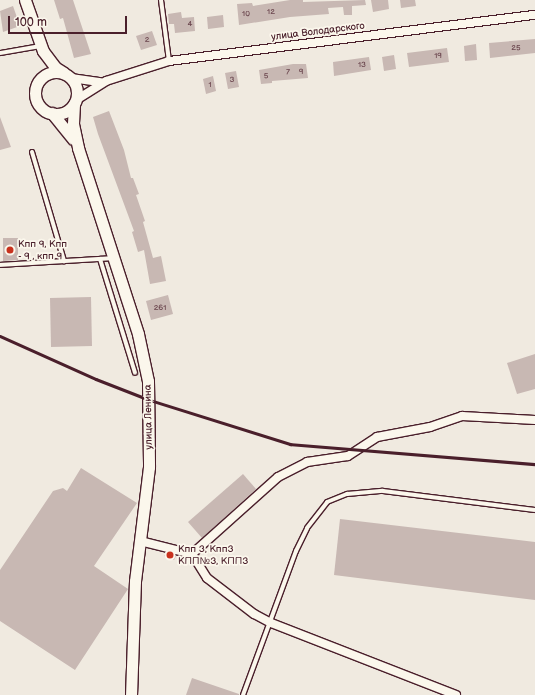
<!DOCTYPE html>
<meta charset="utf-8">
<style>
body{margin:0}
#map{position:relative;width:535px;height:695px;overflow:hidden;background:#f0eae0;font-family:"Balsamiq Sans",sans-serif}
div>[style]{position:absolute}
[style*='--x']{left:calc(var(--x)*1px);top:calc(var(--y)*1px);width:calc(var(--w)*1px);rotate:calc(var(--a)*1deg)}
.building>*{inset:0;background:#c8b8b3}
.roads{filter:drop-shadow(1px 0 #4a1f2b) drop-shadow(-1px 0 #4a1f2b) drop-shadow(0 1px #4a1f2b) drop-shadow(0 -1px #4a1f2b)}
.lane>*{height:4px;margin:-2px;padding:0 2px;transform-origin:2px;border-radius:2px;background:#fbf7ec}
.street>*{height:8px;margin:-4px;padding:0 4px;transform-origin:4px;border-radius:4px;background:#fbf7ec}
.secondary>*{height:11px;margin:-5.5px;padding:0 5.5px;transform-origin:5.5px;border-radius:5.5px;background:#fbf7ec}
.secondary>.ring{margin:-5.5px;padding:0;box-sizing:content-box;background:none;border:11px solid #fbf7ec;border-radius:50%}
.rail>*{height:2.5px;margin:-1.25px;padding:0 1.25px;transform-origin:1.25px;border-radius:1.25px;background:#4a1f2b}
.dots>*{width:11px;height:11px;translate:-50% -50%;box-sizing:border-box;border:2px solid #fbf7ec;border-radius:50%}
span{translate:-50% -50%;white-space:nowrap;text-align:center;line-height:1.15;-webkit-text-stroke:3.5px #fbf7ec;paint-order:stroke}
.number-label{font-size:8px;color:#6a454d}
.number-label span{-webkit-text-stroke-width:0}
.street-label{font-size:10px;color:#4a1f2b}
.poi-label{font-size:10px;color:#4a1f2b}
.left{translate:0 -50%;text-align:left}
.scale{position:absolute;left:8px;top:16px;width:119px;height:18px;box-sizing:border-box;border:2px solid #4a1f2b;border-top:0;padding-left:5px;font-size:12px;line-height:14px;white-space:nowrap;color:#4a1f2b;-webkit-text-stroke:3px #fbf7ec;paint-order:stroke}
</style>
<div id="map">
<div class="building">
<i style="clip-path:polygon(54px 0,73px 0,91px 54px,74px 58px,63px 18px,60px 19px)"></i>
<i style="clip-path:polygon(290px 0,303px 0,303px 2px,365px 0,366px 5px,352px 6px,352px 15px,344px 15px,343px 7px,328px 8px,329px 14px,290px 17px,239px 25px,237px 4px,252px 3px,253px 6px)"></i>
<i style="clip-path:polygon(371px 0,388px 0,389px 9px,373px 12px)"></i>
<i style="clip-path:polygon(400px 0,415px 0,416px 6px,401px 8px)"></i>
<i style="clip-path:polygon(13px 6px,20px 26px,3px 32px,0 11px)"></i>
<i style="clip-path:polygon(181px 12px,182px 18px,194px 17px,195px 31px,175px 33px,174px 24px,169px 24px,168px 14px)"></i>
<i style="clip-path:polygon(223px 15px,224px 27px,208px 29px,207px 17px)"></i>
<i style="clip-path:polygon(152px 31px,157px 45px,141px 50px,136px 36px)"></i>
<i style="clip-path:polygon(535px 39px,535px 53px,490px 58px,489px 43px)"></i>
<i style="clip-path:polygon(476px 44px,477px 60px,465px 61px,464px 46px)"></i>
<i style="clip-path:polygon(447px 48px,449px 62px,409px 67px,407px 53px)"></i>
<i style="clip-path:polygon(394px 55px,396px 69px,384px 71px,382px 57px)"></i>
<i style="clip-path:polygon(369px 57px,371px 70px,334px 76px,333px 62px)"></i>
<i style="clip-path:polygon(293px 64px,306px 64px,308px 78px,272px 81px,272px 83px,261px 84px,259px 70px)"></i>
<i style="clip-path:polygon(236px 71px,239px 87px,228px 89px,225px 73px)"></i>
<i style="clip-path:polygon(213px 76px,216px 91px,206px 94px,203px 79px)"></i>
<i style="clip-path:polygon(109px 111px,124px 150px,131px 178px,133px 178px,139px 194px,136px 195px,145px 221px,143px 222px,153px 258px,161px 256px,166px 281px,150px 284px,144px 250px,138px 252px,132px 232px,134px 231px,98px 134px,93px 117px)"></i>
<i style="clip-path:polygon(0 117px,11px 147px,0 150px)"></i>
<i style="clip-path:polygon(3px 238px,18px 238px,18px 260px,3px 261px)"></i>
<i style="clip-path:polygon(168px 295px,173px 314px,151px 320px,146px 301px)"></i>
<i style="clip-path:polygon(91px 297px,92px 346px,51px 347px,50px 298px)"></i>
<i style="clip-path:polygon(535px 354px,535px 389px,517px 394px,507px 363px)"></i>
<i style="clip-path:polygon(81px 468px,137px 503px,94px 566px,128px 589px,75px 670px,0 621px,0 570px,53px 491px,63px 488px,67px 491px)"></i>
<i style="clip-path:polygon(243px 474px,256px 489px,202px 538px,188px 522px)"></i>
<i style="clip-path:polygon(340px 519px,535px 542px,535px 600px,334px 575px)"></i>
<i style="clip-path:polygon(166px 553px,176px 556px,174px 560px,164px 556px)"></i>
<i style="clip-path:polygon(192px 678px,239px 694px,239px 695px,186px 695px)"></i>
</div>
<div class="roads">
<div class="lane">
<i style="--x:161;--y:0;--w:62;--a:82.5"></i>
<i style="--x:0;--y:53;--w:42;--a:-9.7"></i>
<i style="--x:32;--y:152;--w:114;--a:73.6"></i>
<i style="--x:100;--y:259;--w:119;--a:72.9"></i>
<i style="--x:0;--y:265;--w:113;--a:-3.5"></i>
<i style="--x:243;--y:695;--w:153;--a:-69.8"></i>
<i style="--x:296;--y:551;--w:25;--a:-64"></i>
<i style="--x:307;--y:528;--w:33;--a:-52"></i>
<i style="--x:327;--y:502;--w:22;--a:-22"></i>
<i style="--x:347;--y:494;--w:36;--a:-5"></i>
<i style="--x:383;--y:491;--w:153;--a:7.1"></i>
</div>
<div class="street">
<i style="--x:71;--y:78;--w:30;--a:8"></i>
<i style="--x:76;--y:100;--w:36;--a:-32"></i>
<i style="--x:106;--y:81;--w:66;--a:-17.6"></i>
<i style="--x:169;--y:61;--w:369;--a:-7.2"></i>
<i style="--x:140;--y:541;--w:54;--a:14"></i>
<i style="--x:456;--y:695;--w:199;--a:-158.7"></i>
<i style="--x:271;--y:623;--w:19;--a:-152"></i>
<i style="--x:254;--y:614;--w:59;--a:-142.5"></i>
<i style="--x:207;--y:578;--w:28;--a:-122"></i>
<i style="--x:192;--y:554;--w:115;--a:-41.8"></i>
<i style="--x:278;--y:477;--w:33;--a:-27"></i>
<i style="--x:307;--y:462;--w:41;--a:-8.3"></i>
<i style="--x:348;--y:456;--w:35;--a:-33"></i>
<i style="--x:377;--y:437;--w:54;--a:-10.7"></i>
<i style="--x:430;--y:427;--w:34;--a:-19"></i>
<i style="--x:462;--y:416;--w:73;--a:3.1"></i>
</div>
<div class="secondary">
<i style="--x:25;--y:0;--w:54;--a:70.6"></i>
<i style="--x:43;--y:51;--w:21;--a:53"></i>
<i style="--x:56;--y:68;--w:9;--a:32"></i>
<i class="ring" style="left:35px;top:72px;width:31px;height:31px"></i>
<i style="--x:74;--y:104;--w:20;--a:93"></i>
<i style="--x:73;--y:124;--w:25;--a:78"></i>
<i style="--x:78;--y:148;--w:195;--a:72.1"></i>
<i style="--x:138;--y:334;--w:48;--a:78"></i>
<i style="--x:148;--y:381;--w:86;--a:89.3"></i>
<i style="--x:149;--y:467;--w:115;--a:97"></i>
<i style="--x:135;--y:581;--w:114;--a:92"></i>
<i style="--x:52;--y:113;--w:33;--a:51"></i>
</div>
</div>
<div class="rail">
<i style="--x:0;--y:336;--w:105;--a:24.1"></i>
<i style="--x:96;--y:379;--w:58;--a:21.3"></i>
<i style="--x:150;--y:400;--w:147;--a:17.4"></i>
<i style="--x:290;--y:444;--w:246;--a:4.7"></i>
</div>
<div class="dots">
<i style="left:10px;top:250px;background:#c8321e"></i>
<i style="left:170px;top:555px;background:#c8321e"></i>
</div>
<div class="number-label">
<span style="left:271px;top:12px">12</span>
<span style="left:246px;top:14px">10</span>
<span style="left:190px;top:24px">4</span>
<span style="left:147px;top:40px">2</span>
<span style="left:516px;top:48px">25</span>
<span style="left:438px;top:56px">19</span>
<span style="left:362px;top:65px">13</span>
<span style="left:288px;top:72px">7</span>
<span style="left:301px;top:72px">9</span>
<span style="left:266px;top:76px">5</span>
<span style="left:232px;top:80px">3</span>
<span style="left:210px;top:85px">1</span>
<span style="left:160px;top:308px">261</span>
</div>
<div class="street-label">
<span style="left:318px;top:32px;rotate:-7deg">улица Володарского</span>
<span style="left:149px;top:417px;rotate:-91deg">улица Ленина</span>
</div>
<div class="poi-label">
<span class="left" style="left:18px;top:250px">Кпп 9, Кпп<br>- 9 , кпп 9</span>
<span class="left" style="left:178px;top:555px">Кпп 3, Кпп3<br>КПП№3, КПП3</span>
</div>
<div class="scale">100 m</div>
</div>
